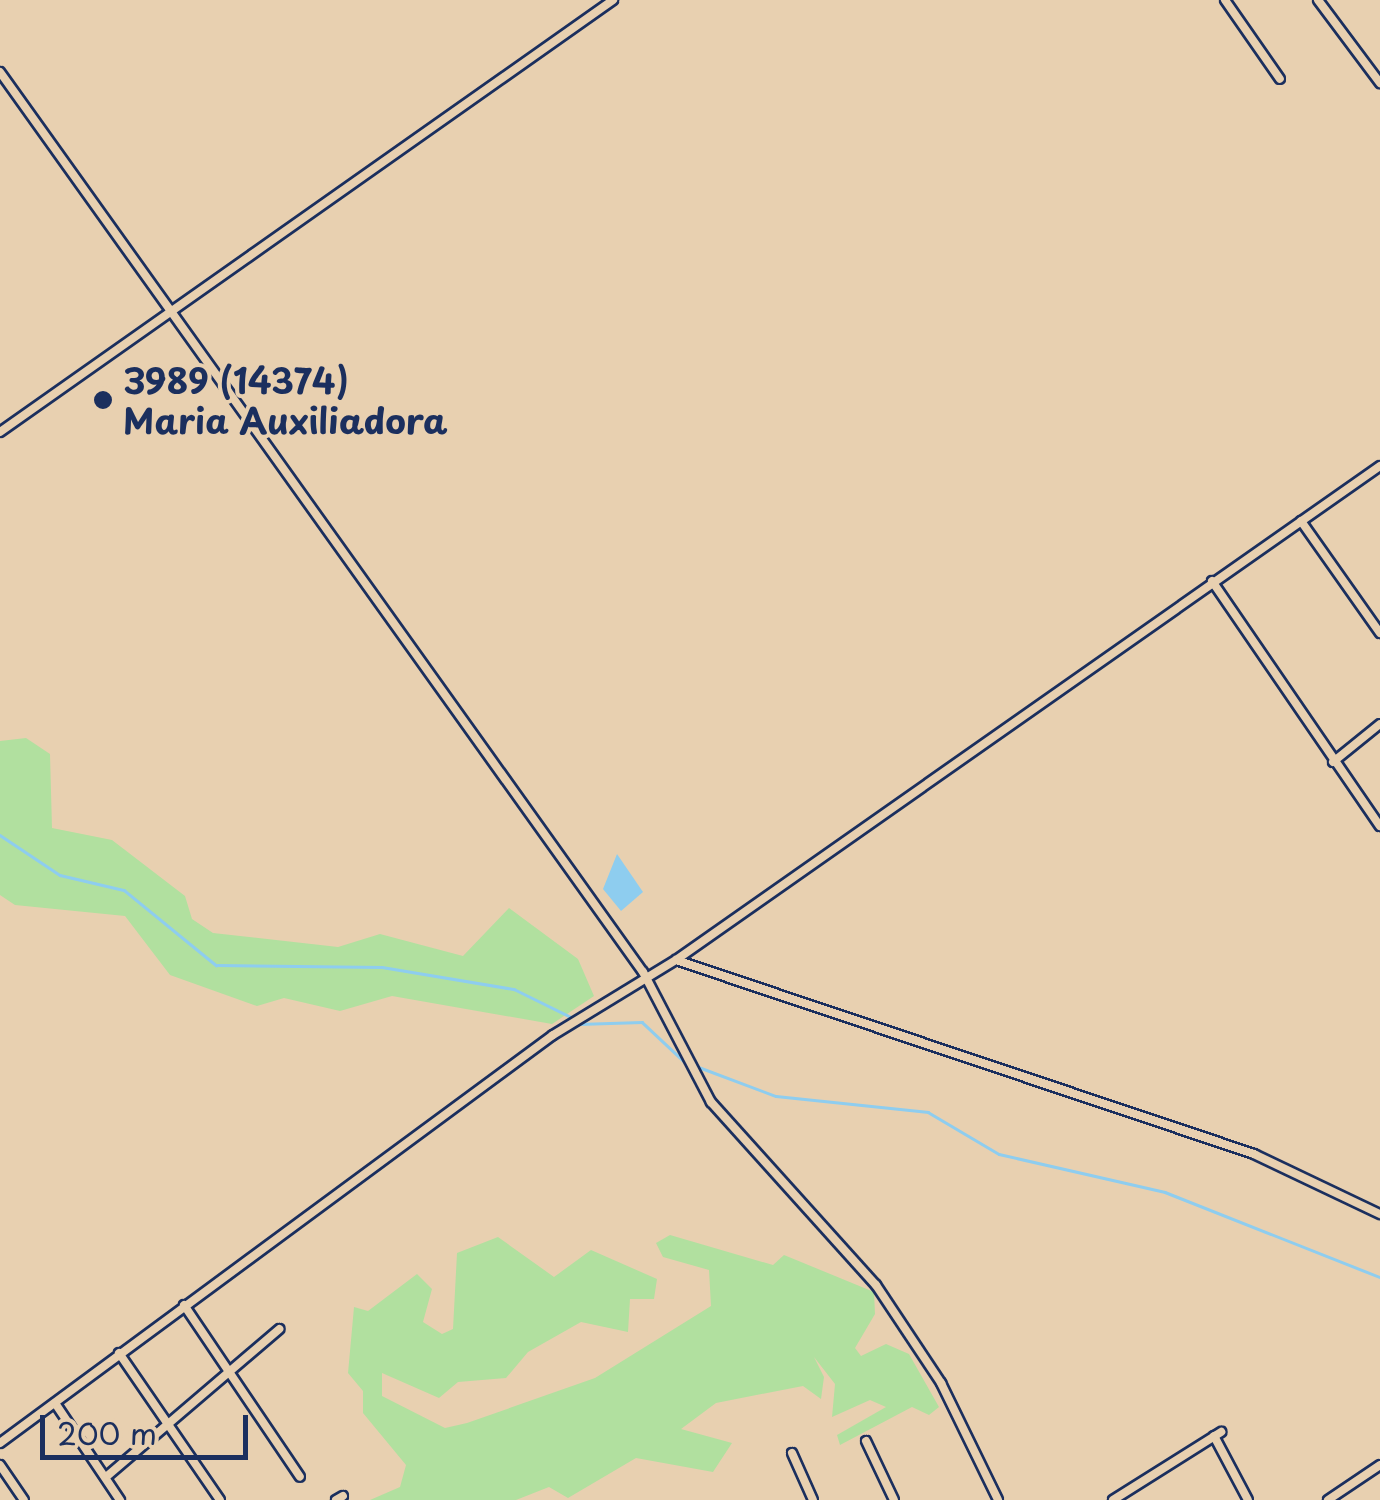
<!DOCTYPE html>
<style>
body{margin:0}
#map{position:relative;width:1380px;height:1500px;overflow:hidden;background:#e8d0b0;font-family:"Playpen Sans",sans-serif}
div>[style]{position:absolute}
[style*='--x']{left:calc(var(--x)*1px);top:calc(var(--y)*1px);width:calc(var(--w)*1px);rotate:calc(var(--a)*1deg)}
.green>*{inset:0;background:#b1e09f}
.water>*{inset:0;background:#8ecdef}
.stream>*{height:2.5px;margin:-1.25px;padding:0 1.25px;transform-origin:1.25px;border-radius:1.25px;background:#8ecdef}
.roads{filter:drop-shadow(2px 0 #1b2f5e) drop-shadow(-2px 0 #1b2f5e) drop-shadow(0 2px #1b2f5e) drop-shadow(0 -2px #1b2f5e)}
.minor>*{height:8px;margin:-4px;padding:0 4px;transform-origin:4px;border-radius:4px;background:#e8d0b0}
.dots>*{width:28px;height:28px;translate:-50% -50%;box-sizing:border-box;border:5px solid #e8d0b0;border-radius:50%}
span{translate:-50% -50%;white-space:nowrap;text-align:center;line-height:1.15;-webkit-text-stroke:8px #e8d0b0;paint-order:stroke}
.poi-label{font-size:35px;color:#1b2f5e;font-weight:700}
.left{translate:0 -50%;text-align:left}
.scale{position:absolute;left:40px;top:1415px;width:208px;height:45px;box-sizing:border-box;border:5px solid #1b2f5e;border-top:0;padding-left:12px;font-size:30px;line-height:35px;white-space:nowrap;color:#1b2f5e;-webkit-text-stroke:8px #e8d0b0;paint-order:stroke}
</style>
<div id="map">
<div class="green">
<i style="clip-path:polygon(26px 738px,50px 754px,52px 828px,112px 840px,185px 896px,192px 919px,213px 933px,338px 947px,380px 934px,463px 956px,509px 908px,578px 959px,594px 996px,552px 1024px,392px 996px,340px 1011px,284px 998px,257px 1006px,170px 975px,125px 916px,15px 905px,0 895px,0 741px)"></i>
<i style="clip-path:polygon(670px 1235px,773px 1265px,784px 1255px,874px 1292px,875px 1314px,855px 1348px,861px 1356px,886px 1344px,909px 1354px,939px 1407px,929px 1415px,912px 1407px,840px 1445px,837px 1435px,886px 1407px,870px 1400px,832px 1417px,835px 1384px,814px 1357px,824px 1377px,821px 1399px,803px 1386px,716px 1403px,681px 1429px,732px 1443px,713px 1472px,636px 1458px,568px 1498px,549px 1487px,516px 1500px,370px 1500px,400px 1487px,406px 1465px,363px 1413px,363px 1391px,348px 1373px,354px 1307px,368px 1311px,417px 1274px,432px 1289px,423px 1322px,442px 1334px,453px 1329px,457px 1253px,498px 1237px,554px 1277px,591px 1250px,657px 1279px,654px 1299px,630px 1299px,628px 1332px,581px 1322px,528px 1352px,506px 1378px,458px 1382px,439px 1398px,382px 1373px,382px 1396px,445px 1428px,467px 1423px,595px 1378px,711px 1306px,709px 1270px,663px 1257px,656px 1243px)"></i>
</div>
<div class="water">
<i style="clip-path:polygon(617px 854px,643px 892px,621px 911px,603px 889px)"></i>
</div>
<div class="stream">
<i style="--x:0;--y:835;--w:72;--a:33.7"></i>
<i style="--x:60;--y:875;--w:66;--a:13.2"></i>
<i style="--x:124;--y:890;--w:119;--a:39.2"></i>
<i style="--x:216;--y:965;--w:166;--a:0.7"></i>
<i style="--x:382;--y:967;--w:134;--a:9.5"></i>
<i style="--x:514;--y:989;--w:66;--a:26.2"></i>
<i style="--x:578;--y:1024;--w:64;--a:-1.8"></i>
<i style="--x:642;--y:1022;--w:63;--a:43.1"></i>
<i style="--x:696;--y:1066;--w:85;--a:20.6"></i>
<i style="--x:776;--y:1096;--w:153;--a:6"></i>
<i style="--x:928;--y:1112;--w:82;--a:30.6"></i>
<i style="--x:999;--y:1154;--w:170;--a:12.9"></i>
<i style="--x:1165;--y:1192;--w:231;--a:21.6"></i>
</div>
<div class="roads">
<div class="minor">
<i style="--x:1225;--y:0;--w:96;--a:55.2"></i>
<i style="--x:1318;--y:0;--w:104;--a:53.2"></i>
<i style="--x:0;--y:72;--w:1106;--a:54.46"></i>
<i style="--x:643;--y:972;--w:147;--a:62.4"></i>
<i style="--x:711;--y:1102;--w:246;--a:48"></i>
<i style="--x:876;--y:1285;--w:118;--a:56.4"></i>
<i style="--x:941;--y:1383;--w:130;--a:64"></i>
<i style="--x:0;--y:432;--w:750;--a:-35.17"></i>
<i style="--x:1301;--y:521;--w:137;--a:54.8"></i>
<i style="--x:1212;--y:581;--w:297;--a:55.6"></i>
<i style="--x:1333;--y:762;--w:60;--a:-39"></i>
<i style="--x:676;--y:960;--w:860;--a:-35.06"></i>
<i style="--x:184;--y:1305;--w:207;--a:56"></i>
<i style="--x:119;--y:1353;--w:178;--a:55.5"></i>
<i style="--x:55;--y:1403;--w:117;--a:56.2"></i>
<i style="--x:1214;--y:1436;--w:72;--a:62"></i>
<i style="--x:866;--y:1441;--w:65;--a:64.6"></i>
<i style="--x:0;--y:1443;--w:687;--a:-36.42"></i>
<i style="--x:553;--y:1035;--w:144;--a:-31.4"></i>
<i style="--x:676;--y:960;--w:610;--a:18.55"></i>
<i style="--x:1254;--y:1154;--w:140;--a:25.5"></i>
<i style="--x:792;--y:1453;--w:51;--a:65.9"></i>
<i style="--x:0;--y:1465;--w:42;--a:55.6"></i>
<i style="--x:106;--y:1477;--w:228;--a:-40.5"></i>
<i style="--x:336;--y:1500;--w:8;--a:-30"></i>
<i style="--x:1113;--y:1500;--w:128;--a:-32.2"></i>
<i style="--x:1328;--y:1500;--w:63;--a:-33.9"></i>
</div>
</div>
<div class="dots">
<i style="left:103px;top:400px;background:#1b2f5e"></i>
</div>
<div class="poi-label">
<span class="left" style="left:123px;top:400px">3989 (14374)<br>Maria Auxiliadora</span>
</div>
<div class="scale">200 m</div>
</div>
